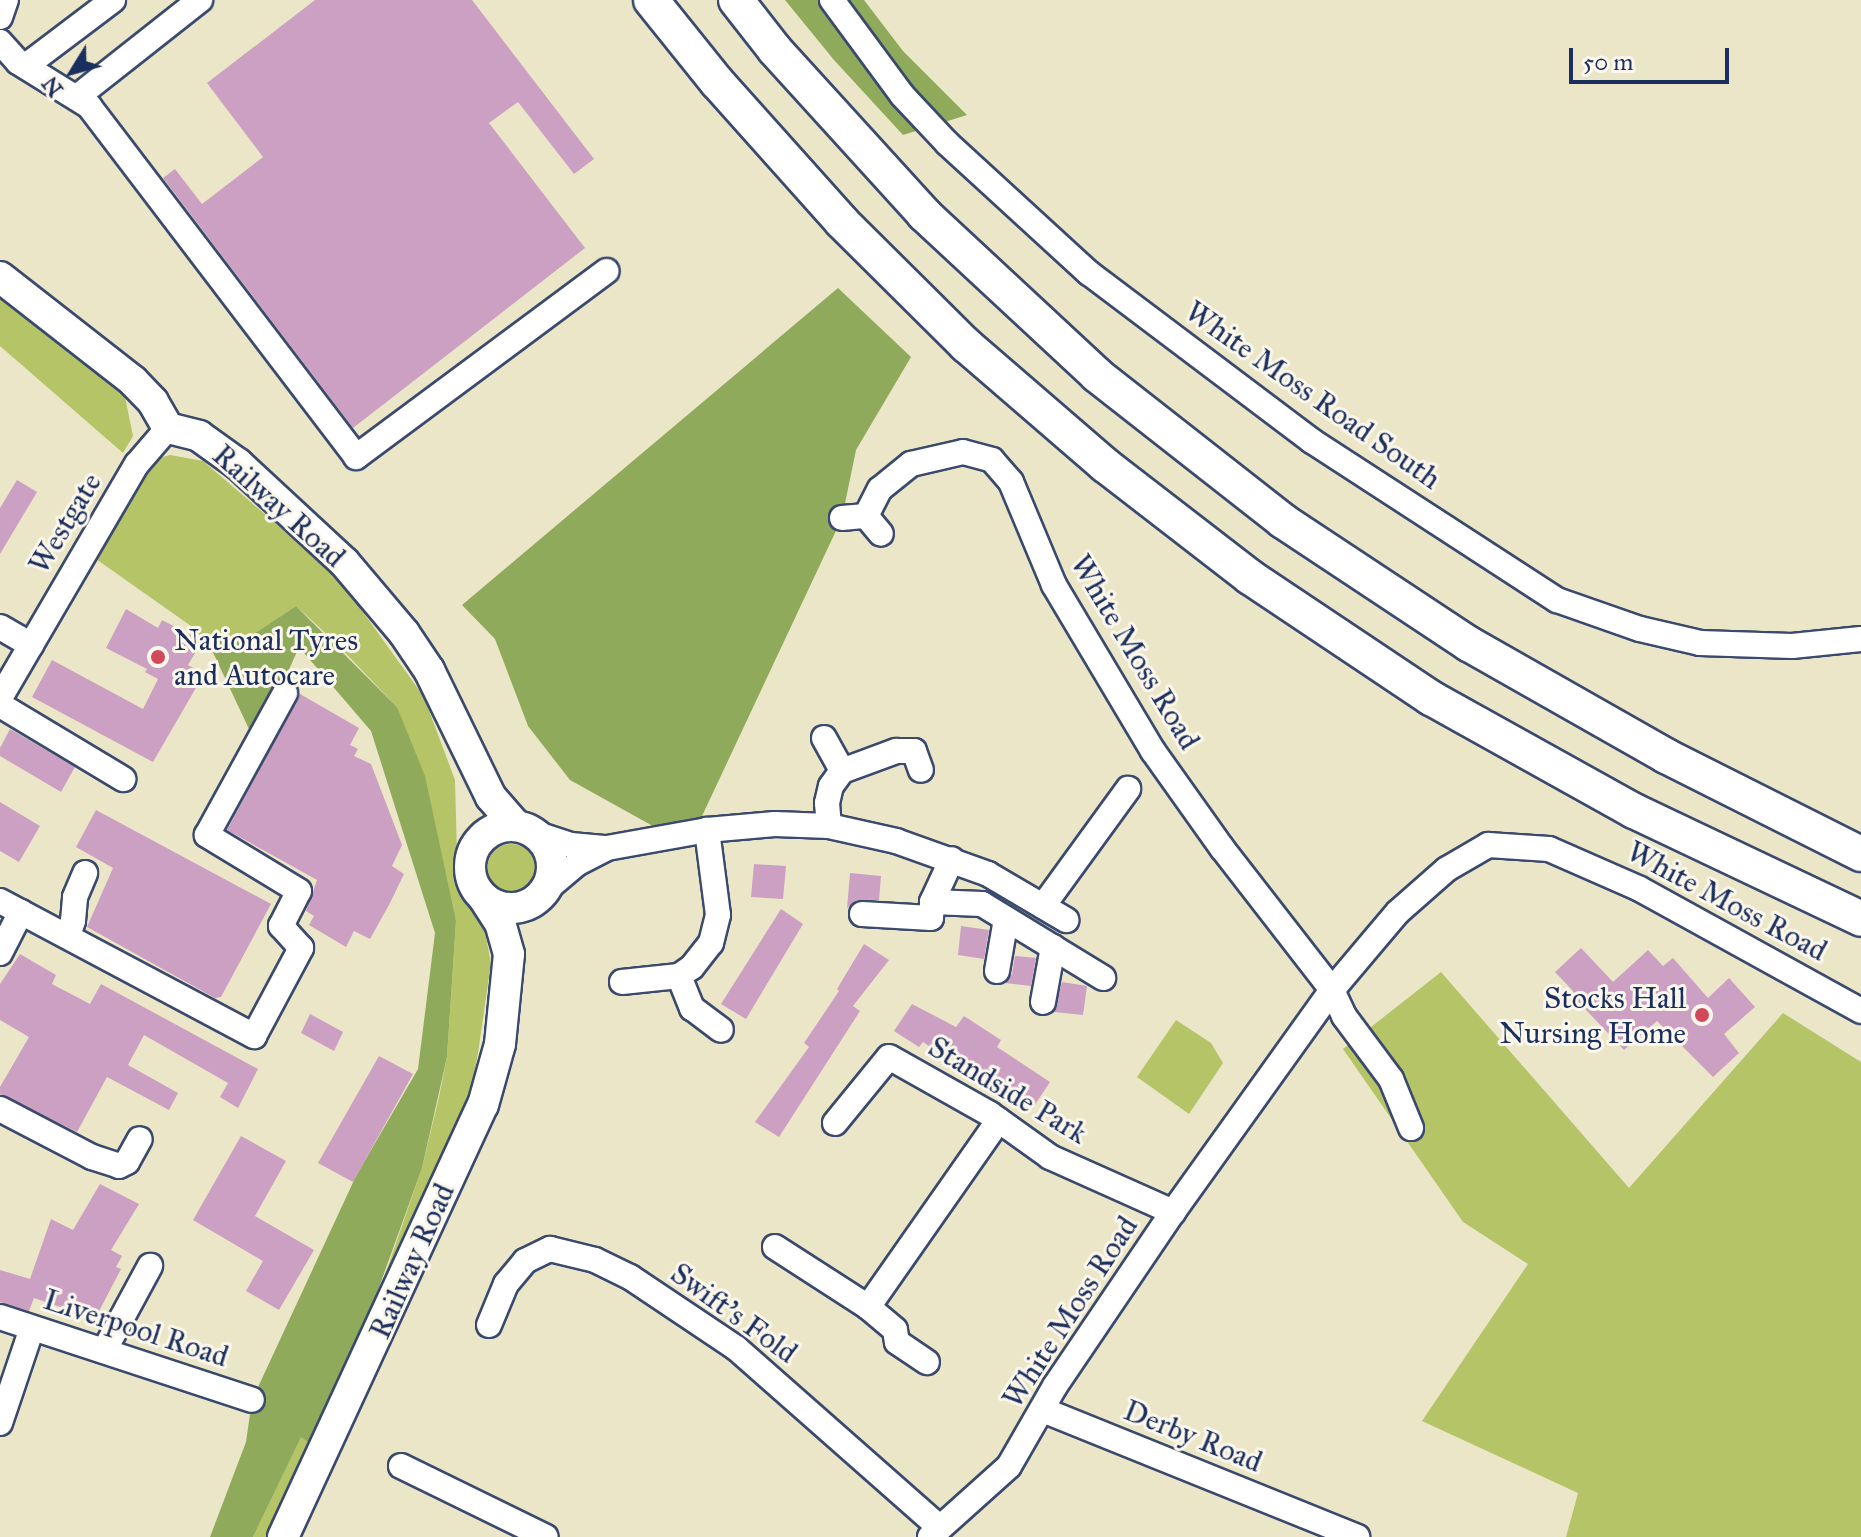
<!DOCTYPE html>
<style>
body{margin:0}
#map{position:relative;width:1861px;height:1537px;overflow:hidden;background:#ebe6c8;font-family:"IM FELL Great Primer",serif}
div>[style]{position:absolute}
[style*='--x']{left:calc(var(--x)*1px);top:calc(var(--y)*1px);width:calc(var(--w)*1px);rotate:calc(var(--a)*1deg)}
.green>*{inset:0;background:#b5c466}
.round{border-radius:50%}
.forest>*{inset:0;background:#90aa5b}
.building>*{inset:0;background:#cca0c2}
.roads{filter:drop-shadow(2px 0 #3a4a6e) drop-shadow(-2px 0 #3a4a6e) drop-shadow(0 2px #3a4a6e) drop-shadow(0 -2px #3a4a6e)}
.minor>*{height:24px;margin:-12px;padding:0 12px;transform-origin:12px;border-radius:12px;background:#fff}
.major>*{height:30px;margin:-15px;padding:0 15px;transform-origin:15px;border-radius:15px;background:#fff}
.major>.ring{margin:-15px;padding:0;box-sizing:content-box;background:none;border:30px solid #fff;border-radius:50%}
.highway>*{height:34px;margin:-17px;padding:0 17px;transform-origin:17px;border-radius:17px;background:#fff}
.dots>*{width:22px;height:22px;translate:-50% -50%;box-sizing:border-box;border:4px solid #fbf7ec;border-radius:50%}
span{translate:-50% -50%;white-space:nowrap;text-align:center;line-height:1.15;-webkit-text-stroke:6px #fbf7ec;paint-order:stroke}
.street-label{font-size:30px;color:#1b2f5e}
.poi-label{font-size:30px;color:#1b2f5e}
.left{translate:0 -50%;text-align:left}
.right{translate:-100% -50%;text-align:right}
.north{position:absolute;left:32px;top:32px;width:80px;height:80px;-webkit-text-stroke:6px #fbf7ec;paint-order:stroke;rotate:233deg;font-size:22px;font-weight:700;line-height:32px;text-align:center;color:#1b2f5e}
.north::after{content:'';display:block;margin:auto;width:28px;height:36px;background:#1b2f5e;clip-path:polygon(50% 0,100% 100%,50% 72%,0 100%)}
.scale{position:absolute;left:1569px;top:48px;width:160px;height:36px;box-sizing:border-box;border:4px solid #1b2f5e;border-top:0;padding-left:10px;font-size:24px;line-height:28px;white-space:nowrap;color:#1b2f5e;-webkit-text-stroke:6px #fbf7ec;paint-order:stroke}
</style>
<div id="map">
<div class="green">
<i style="clip-path:polygon(0 296px,124px 392px,133px 436px,123px 453px,0 346px)"></i>
<i style="clip-path:polygon(170px 455px,203px 461px,337px 576px,424px 697px,455px 780px,457px 855px,463px 898px,483px 921px,491px 963px,478px 1053px,464px 1127px,368px 1324px,422px 1168px,439px 1097px,447px 1057px,456px 921px,397px 707px,333px 640px,296px 606px,252px 635px,238px 639px,218px 633px,210px 646px,191px 626px,86px 552px,137px 464px)"></i>
<i class="round" style="left:487px;top:844px;width:48px;height:48px"></i>
<i style="clip-path:polygon(1441px 972px,1629px 1188px,1783px 1013px,1861px 1062px,1861px 1537px,1566px 1537px,1578px 1493px,1422px 1421px,1528px 1264px,1463px 1222px,1343px 1049px)"></i>
<i style="clip-path:polygon(1176px 1020px,1211px 1043px,1223px 1063px,1189px 1114px,1137px 1077px)"></i>
<i style="clip-path:polygon(301px 1436px,320px 1451px,276px 1537px,253px 1537px)"></i>
</div>
<div class="forest">
<i style="clip-path:polygon(785px 0,864px 0,903px 51px,967px 115px,903px 135px,834px 60px)"></i>
<i style="clip-path:polygon(838px 288px,911px 357px,856px 450px,842px 518px,695px 831px,669px 835px,570px 780px,528px 726px,495px 639px,462px 605px)"></i>
<i style="clip-path:polygon(296px 606px,397px 707px,425px 776px,456px 921px,447px 1057px,422px 1168px,320px 1451px,301px 1437px,253px 1537px,210px 1537px,246px 1442px,252px 1400px,356px 1176px,418px 1069px,435px 933px,371px 731px,299px 647px,256px 744px,210px 646px,218px 632px,238px 639px,252px 635px)"></i>
</div>
<div class="building">
<i style="clip-path:polygon(315px 0,472px 0,594px 159px,574px 174px,518px 102px,489px 123px,585px 248px,353px 428px,163px 178px,175px 169px,202px 204px,263px 157px,207px 83px)"></i>
<i style="clip-path:polygon(17px 480px,37px 492px,0 554px,0 508px)"></i>
<i style="clip-path:polygon(126px 609px,158px 628px,162px 620px,202px 641px,188px 665px,204px 674px,153px 762px,32px 697px,52px 660px,143px 709px,158px 679px,145px 672px,147px 669px,106px 648px)"></i>
<i style="clip-path:polygon(300px 694px,359px 728px,350px 745px,358px 749px,354px 756px,371px 764px,402px 845px,392px 866px,404px 874px,390px 903px,370px 939px,354px 931px,346px 947px,309px 925px,314px 916px,306px 911px,317px 880px,227px 830px)"></i>
<i style="clip-path:polygon(10px 729px,75px 767px,61px 792px,0 756px,0 748px)"></i>
<i style="clip-path:polygon(0 802px,40px 826px,19px 862px,0 851px)"></i>
<i style="clip-path:polygon(96px 810px,271px 904px,221px 997px,215px 998px,87px 927px,113px 868px,76px 847px)"></i>
<i style="clip-path:polygon(754px 864px,786px 866px,783px 899px,751px 897px)"></i>
<i style="clip-path:polygon(850px 873px,881px 876px,879px 900px,856px 900px,847px 908px)"></i>
<i style="clip-path:polygon(781px 909px,803px 924px,746px 1019px,721px 1004px)"></i>
<i style="clip-path:polygon(961px 926px,989px 930px,984px 959px,958px 955px)"></i>
<i style="clip-path:polygon(864px 944px,889px 960px,853px 1006px,860px 1011px,779px 1137px,755px 1122px,809px 1047px,804px 1043px,839px 991px,837px 989px)"></i>
<i style="clip-path:polygon(1581px 948px,1613px 982px,1648px 950px,1663px 966px,1673px 958px,1708px 998px,1729px 978px,1755px 1007px,1724px 1034px,1739px 1053px,1713px 1077px,1657px 1021px,1624px 1050px,1570px 993px,1573px 991px,1555px 972px)"></i>
<i style="clip-path:polygon(20px 954px,56px 975px,52px 984px,90px 1004px,101px 984px,258px 1069px,238px 1108px,220px 1097px,228px 1083px,144px 1035px,128px 1065px,178px 1093px,169px 1110px,107px 1077px,77px 1132px,0 1094px,0 1087px,29px 1037px,0 1020px,0 984px)"></i>
<i style="clip-path:polygon(1015px 956px,1036px 958px,1031px 986px,1005px 983px,1012px 974px)"></i>
<i style="clip-path:polygon(1062px 982px,1087px 986px,1083px 1015px,1054px 1012px)"></i>
<i style="clip-path:polygon(912px 1004px,956px 1027px,964px 1016px,1001px 1040px,997px 1047px,1050px 1082px,1034px 1106px,956px 1053px,950px 1061px,923px 1042px,919px 1047px,894px 1031px)"></i>
<i style="clip-path:polygon(310px 1014px,343px 1032px,334px 1051px,301px 1033px)"></i>
<i style="clip-path:polygon(379px 1056px,413px 1074px,353px 1182px,318px 1163px)"></i>
<i style="clip-path:polygon(241px 1136px,286px 1161px,255px 1216px,314px 1250px,279px 1310px,246px 1291px,263px 1261px,193px 1220px)"></i>
<i style="clip-path:polygon(100px 1184px,139px 1204px,111px 1250px,122px 1256px,116px 1267px,121px 1269px,95px 1319px,34px 1298px,29px 1311px,0 1302px,0 1270px,30px 1279px,51px 1219px,73px 1230px)"></i>
</div>
<div class="roads">
<div class="minor">
<i style="--x:832;--y:0;--w:118;--a:53.6"></i>
<i style="--x:902;--y:95;--w:67;--a:46.8"></i>
<i style="--x:948;--y:144;--w:191;--a:42.5"></i>
<i style="--x:1089;--y:273;--w:279;--a:37"></i>
<i style="--x:1312;--y:441;--w:292;--a:33"></i>
<i style="--x:1557;--y:600;--w:88;--a:19.3"></i>
<i style="--x:1640;--y:629;--w:62;--a:13.1"></i>
<i style="--x:1700;--y:643;--w:92;--a:1.9"></i>
<i style="--x:1792;--y:646;--w:69;--a:-5.8"></i>
<i style="--x:0;--y:17;--w:18;--a:-71"></i>
<i style="--x:0;--y:42;--w:27;--a:48"></i>
<i style="--x:18;--y:62;--w:84;--a:31.8"></i>
<i style="--x:89;--y:106;--w:441;--a:52.7"></i>
<i style="--x:356;--y:457;--w:312;--a:-36.6"></i>
<i style="--x:27;--y:65;--w:108;--a:-37.1"></i>
<i style="--x:77;--y:97;--w:157;--a:-38.3"></i>
<i style="--x:866;--y:516;--w:30;--a:-63"></i>
<i style="--x:880;--y:489;--w:40;--a:-39"></i>
<i style="--x:911;--y:464;--w:53;--a:-13"></i>
<i style="--x:963;--y:452;--w:30;--a:15"></i>
<i style="--x:992;--y:460;--w:29;--a:49"></i>
<i style="--x:1011;--y:482;--w:112;--a:67.3"></i>
<i style="--x:1054;--y:585;--w:193;--a:59.2"></i>
<i style="--x:1153;--y:751;--w:119;--a:54.6"></i>
<i style="--x:1222;--y:848;--w:180;--a:52.2"></i>
<i style="--x:1332;--y:990;--w:29;--a:65"></i>
<i style="--x:1344;--y:1016;--w:79;--a:53.3"></i>
<i style="--x:1391;--y:1079;--w:53;--a:67.8"></i>
<i style="--x:842;--y:518;--w:24;--a:-5"></i>
<i style="--x:866;--y:516;--w:23;--a:50"></i>
<i style="--x:0;--y:627;--w:36;--a:30"></i>
<i style="--x:0;--y:698;--w:271;--a:-59.7"></i>
<i style="--x:137;--y:464;--w:48;--a:-49.3"></i>
<i style="--x:0;--y:705;--w:144;--a:31"></i>
<i style="--x:824;--y:738;--w:38;--a:61"></i>
<i style="--x:829;--y:826;--w:23;--a:-95"></i>
<i style="--x:827;--y:803;--w:17;--a:-77"></i>
<i style="--x:831;--y:786;--w:19;--a:-54"></i>
<i style="--x:842;--y:771;--w:58;--a:-20.3"></i>
<i style="--x:896;--y:751;--w:18;--a:0"></i>
<i style="--x:914;--y:751;--w:20;--a:70"></i>
<i style="--x:537;--y:834;--w:36;--a:18"></i>
<i style="--x:571;--y:845;--w:36;--a:5"></i>
<i style="--x:607;--y:848;--w:102;--a:-10.2"></i>
<i style="--x:707;--y:830;--w:68;--a:-5"></i>
<i style="--x:775;--y:824;--w:54;--a:2.1"></i>
<i style="--x:829;--y:826;--w:69;--a:12.6"></i>
<i style="--x:896;--y:841;--w:98;--a:19.7"></i>
<i style="--x:988;--y:874;--w:91;--a:30.5"></i>
<i style="--x:548;--y:888;--w:39;--a:-40"></i>
<i style="--x:578;--y:863;--w:30;--a:-27"></i>
<i style="--x:0;--y:901;--w:288;--a:28"></i>
<i style="--x:254;--y:1036;--w:100;--a:-61.9"></i>
<i style="--x:301;--y:948;--w:30;--a:-132"></i>
<i style="--x:281;--y:926;--w:39;--a:-63"></i>
<i style="--x:299;--y:891;--w:108;--a:-148.7"></i>
<i style="--x:207;--y:835;--w:162;--a:-61.2"></i>
<i style="--x:932;--y:902;--w:50;--a:2.3"></i>
<i style="--x:982;--y:904;--w:142;--a:31.4"></i>
<i style="--x:1043;--y:906;--w:145;--a:-54"></i>
<i style="--x:862;--y:914;--w:69;--a:3.3"></i>
<i style="--x:931;--y:918;--w:16;--a:-86"></i>
<i style="--x:932;--y:902;--w:47;--a:-65.1"></i>
<i style="--x:68;--y:936;--w:16;--a:-72"></i>
<i style="--x:73;--y:921;--w:24;--a:-85"></i>
<i style="--x:75;--y:897;--w:26;--a:-67"></i>
<i style="--x:0;--y:953;--w:46;--a:-62.9"></i>
<i style="--x:997;--y:971;--w:53;--a:-80.2"></i>
<i style="--x:679;--y:976;--w:35;--a:68"></i>
<i style="--x:692;--y:1008;--w:36;--a:37"></i>
<i style="--x:622;--y:982;--w:57;--a:-6"></i>
<i style="--x:679;--y:976;--w:16;--a:-35"></i>
<i style="--x:692;--y:967;--w:31;--a:-52"></i>
<i style="--x:711;--y:943;--w:29;--a:-76"></i>
<i style="--x:718;--y:915;--w:86;--a:-97.4"></i>
<i style="--x:1043;--y:1002;--w:56;--a:-79.7"></i>
<i style="--x:0;--y:1109;--w:104;--a:27.6"></i>
<i style="--x:92;--y:1157;--w:28;--a:18"></i>
<i style="--x:119;--y:1166;--w:9;--a:-27"></i>
<i style="--x:127;--y:1162;--w:26;--a:-61"></i>
<i style="--x:835;--y:1123;--w:85;--a:-50.7"></i>
<i style="--x:889;--y:1057;--w:116;--a:29.4"></i>
<i style="--x:990;--y:1114;--w:74;--a:35.6"></i>
<i style="--x:1050;--y:1157;--w:135;--a:24.1"></i>
<i style="--x:775;--y:1247;--w:111;--a:32.8"></i>
<i style="--x:868;--y:1307;--w:228;--a:-55"></i>
<i style="--x:868;--y:1307;--w:35;--a:40"></i>
<i style="--x:895;--y:1330;--w:12;--a:81"></i>
<i style="--x:897;--y:1342;--w:36;--a:34"></i>
<i style="--x:0;--y:1317;--w:265;--a:18.2"></i>
<i style="--x:489;--y:1325;--w:44;--a:-67.5"></i>
<i style="--x:506;--y:1284;--w:30;--a:-50"></i>
<i style="--x:525;--y:1261;--w:28;--a:-26"></i>
<i style="--x:550;--y:1249;--w:46;--a:13.7"></i>
<i style="--x:595;--y:1260;--w:39;--a:26"></i>
<i style="--x:630;--y:1277;--w:128;--a:33.8"></i>
<i style="--x:736;--y:1348;--w:272;--a:41.4"></i>
<i style="--x:104;--y:1351;--w:97;--a:-61.6"></i>
<i style="--x:1043;--y:1410;--w:339;--a:22"></i>
<i style="--x:0;--y:1423;--w:100;--a:-71.4"></i>
<i style="--x:401;--y:1466;--w:161;--a:26.1"></i>
<i style="--x:930;--y:1537;--w:106;--a:-41.9"></i>
<i style="--x:1009;--y:1466;--w:92;--a:-60.1"></i>
<i style="--x:1055;--y:1386;--w:210;--a:-55.9"></i>
<i style="--x:1173;--y:1212;--w:273;--a:-54.4"></i>
<i style="--x:1332;--y:990;--w:102;--a:-49.8"></i>
<i style="--x:1398;--y:912;--w:65;--a:-41.3"></i>
<i style="--x:1447;--y:869;--w:48;--a:-30.3"></i>
<i style="--x:1488;--y:845;--w:61;--a:3.8"></i>
<i style="--x:1549;--y:849;--w:99;--a:23.7"></i>
<i style="--x:1640;--y:889;--w:252;--a:28.9"></i>
</div>
<div class="major">
<i style="--x:0;--y:277;--w:169;--a:38"></i>
<i style="--x:133;--y:381;--w:29;--a:46"></i>
<i style="--x:153;--y:402;--w:30;--a:60"></i>
<i style="--x:168;--y:428;--w:32;--a:14"></i>
<i style="--x:199;--y:436;--w:48;--a:35.7"></i>
<i style="--x:238;--y:464;--w:144;--a:42.8"></i>
<i style="--x:344;--y:562;--w:93;--a:49.8"></i>
<i style="--x:404;--y:633;--w:45;--a:56"></i>
<i style="--x:429;--y:670;--w:141;--a:64"></i>
<i style="--x:491;--y:797;--w:38;--a:49"></i>
<i class="ring" style="left:470px;top:826px;width:52px;height:52px"></i>
<i style="--x:283;--y:1537;--w:476;--a:-65.2"></i>
<i style="--x:483;--y:1105;--w:63;--a:-74.4"></i>
<i style="--x:500;--y:1044;--w:90;--a:-84.3"></i>
<i style="--x:509;--y:954;--w:32;--a:-106"></i>
<i style="--x:500;--y:923;--w:30;--a:-123"></i>
</div>
<div class="highway">
<i style="--x:651;--y:0;--w:105;--a:51.2"></i>
<i style="--x:717;--y:82;--w:188;--a:48.2"></i>
<i style="--x:842;--y:222;--w:175;--a:44.8"></i>
<i style="--x:966;--y:345;--w:184;--a:40.8"></i>
<i style="--x:1105;--y:465;--w:183;--a:37.7"></i>
<i style="--x:1250;--y:577;--w:218;--a:33.8"></i>
<i style="--x:1431;--y:698;--w:232;--a:29.1"></i>
<i style="--x:1634;--y:811;--w:251;--a:25.4"></i>
<i style="--x:736;--y:0;--w:63;--a:52"></i>
<i style="--x:775;--y:50;--w:222;--a:47.7"></i>
<i style="--x:924;--y:214;--w:236;--a:42.9"></i>
<i style="--x:1097;--y:375;--w:236;--a:38.1"></i>
<i style="--x:1283;--y:521;--w:223;--a:33.5"></i>
<i style="--x:1469;--y:644;--w:227;--a:29.6"></i>
<i style="--x:1666;--y:756;--w:218;--a:26.7"></i>
</div>
</div>
<div class="dots">
<i style="left:158px;top:657px;background:#d1495b"></i>
<i style="left:1702px;top:1015px;background:#d1495b"></i>
</div>
<div class="street-label">
<span style="left:1313px;top:395px;rotate:35deg">White Moss Road South</span>
<span style="left:279px;top:506px;rotate:42deg">Railway Road</span>
<span style="left:65px;top:523px;rotate:-59deg">Westgate</span>
<span style="left:1135px;top:652px;rotate:59deg">White Moss Road</span>
<span style="left:1727px;top:901px;rotate:28deg">White Moss Road</span>
<span style="left:1008px;top:1090px;rotate:31deg">Standside Park</span>
<span style="left:412px;top:1261px;rotate:-66deg">Railway Road</span>
<span style="left:1070px;top:1312px;rotate:-57deg">White Moss Road</span>
<span style="left:734px;top:1313px;rotate:36deg">Swift's Fold</span>
<span style="left:136px;top:1328px;rotate:18deg">Liverpool Road</span>
<span style="left:1193px;top:1436px;rotate:22deg">Derby Road</span>
</div>
<div class="poi-label">
<span class="left" style="left:174px;top:657px">National Tyres<br>and Autocare</span>
<span class="right" style="left:1686px;top:1015px">Stocks Hall<br>Nursing Home</span>
</div>
<div class="north">N</div>
<div class="scale">50 m</div>
</div>
